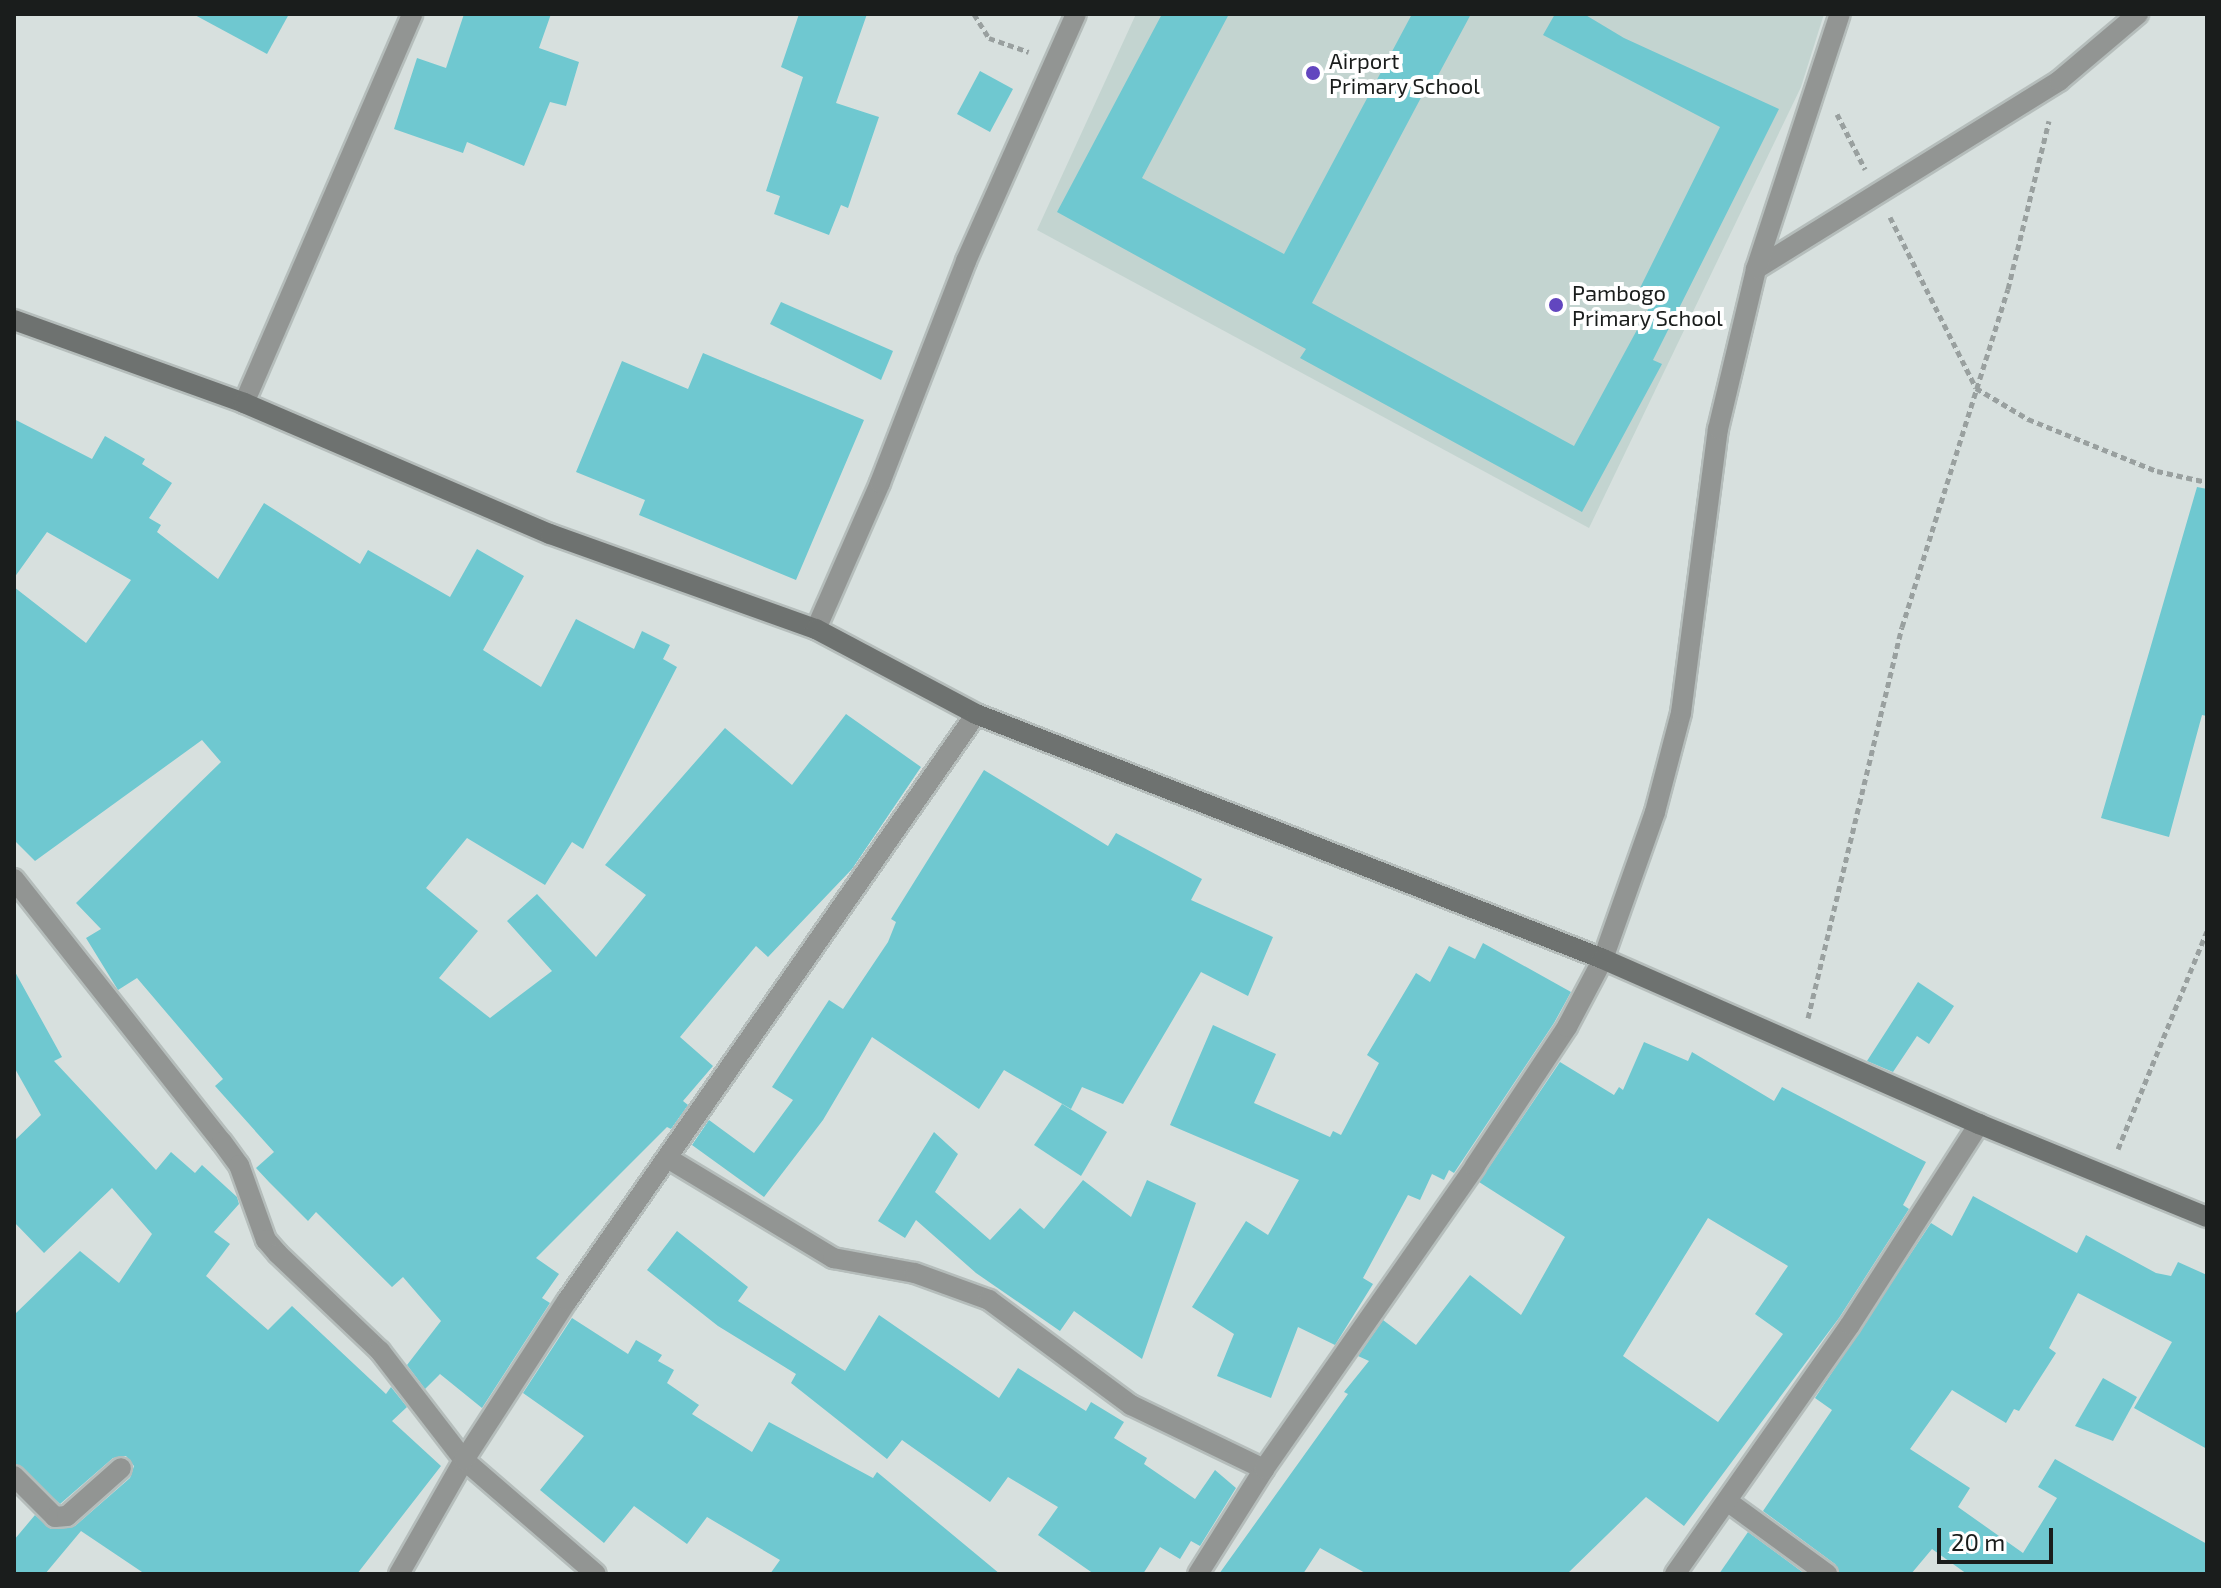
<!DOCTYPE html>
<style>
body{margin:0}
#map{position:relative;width:2221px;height:1588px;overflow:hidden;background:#d7e0de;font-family:"Exo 2",sans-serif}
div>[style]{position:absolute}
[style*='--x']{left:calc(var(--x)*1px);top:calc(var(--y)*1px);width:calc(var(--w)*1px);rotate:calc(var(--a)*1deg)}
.built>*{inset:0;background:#c3d4d0}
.building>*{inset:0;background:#6fc8d0}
.path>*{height:5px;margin-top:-2.5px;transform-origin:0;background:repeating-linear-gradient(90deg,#99a09f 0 6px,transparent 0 10px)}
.roads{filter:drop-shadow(2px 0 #b5bdbb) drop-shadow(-2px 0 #b5bdbb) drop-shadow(0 2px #b5bdbb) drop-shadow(0 -2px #b5bdbb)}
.street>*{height:20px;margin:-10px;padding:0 10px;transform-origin:10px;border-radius:10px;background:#929593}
.secondary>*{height:20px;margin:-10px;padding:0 10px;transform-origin:10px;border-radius:10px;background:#6e7270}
.dots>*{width:22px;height:22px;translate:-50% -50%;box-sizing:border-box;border:4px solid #fff;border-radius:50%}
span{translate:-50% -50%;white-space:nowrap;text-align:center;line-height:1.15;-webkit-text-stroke:8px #fff;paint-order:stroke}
.poi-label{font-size:22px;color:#1a1d1c}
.left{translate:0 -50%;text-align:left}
.frame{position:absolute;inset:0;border:16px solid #1a1d1c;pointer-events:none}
.scale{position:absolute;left:1937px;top:1528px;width:116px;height:36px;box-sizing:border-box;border:4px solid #1a1d1c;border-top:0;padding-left:10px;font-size:24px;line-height:28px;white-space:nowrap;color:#1a1d1c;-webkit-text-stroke:6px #fff;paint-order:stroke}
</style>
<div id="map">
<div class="built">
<i style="clip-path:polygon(1136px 14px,1824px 14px,1801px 87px,1589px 528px,1037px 230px)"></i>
</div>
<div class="building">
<i style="clip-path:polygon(193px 14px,289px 14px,267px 54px)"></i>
<i style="clip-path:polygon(464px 14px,551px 14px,539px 48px,579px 62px,566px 106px,550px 102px,524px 166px,467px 142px,463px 153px,394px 129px,417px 58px,446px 68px)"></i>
<i style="clip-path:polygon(799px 14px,867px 14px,836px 103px,879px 117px,848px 208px,841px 205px,829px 235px,774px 214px,780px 196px,766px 191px,803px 77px,781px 67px)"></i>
<i style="clip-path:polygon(1162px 14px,1229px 14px,1142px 178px,1284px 254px,1412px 14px,1471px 14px,1428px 94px,1424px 92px,1312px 303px,1574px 446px,1651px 304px,1636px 296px,1720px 127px,1543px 35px,1555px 14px,1584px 14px,1624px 38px,1779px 109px,1653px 360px,1662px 364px,1582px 512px,1300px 358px,1306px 349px,1057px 212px)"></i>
<i style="clip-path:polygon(980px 71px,1013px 89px,990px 132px,957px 114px)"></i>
<i style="clip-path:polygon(781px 302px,893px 351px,881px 380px,770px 324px)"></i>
<i style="clip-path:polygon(703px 353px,864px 420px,796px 580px,639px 515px,645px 500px,576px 472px,622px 361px,688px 389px)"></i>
<i style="clip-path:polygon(14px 419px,92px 459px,105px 436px,145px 459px,142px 464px,172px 483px,149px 518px,161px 525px,157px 532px,218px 579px,264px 503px,360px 564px,368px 550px,450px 597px,477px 549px,524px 576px,483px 650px,541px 687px,576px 619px,634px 649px,642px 631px,670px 645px,663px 659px,677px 667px,583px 849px,572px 842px,545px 885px,467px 838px,426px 888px,478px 931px,439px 978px,490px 1018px,552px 971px,507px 921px,537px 894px,596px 957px,646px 895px,605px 865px,725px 728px,792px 785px,846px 714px,921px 767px,852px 869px,768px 957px,756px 946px,680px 1037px,713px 1066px,683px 1101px,688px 1105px,671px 1129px,667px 1127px,536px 1258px,559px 1274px,542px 1298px,550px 1303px,482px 1408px,440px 1374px,425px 1389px,407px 1365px,441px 1321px,403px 1277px,392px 1287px,316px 1212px,308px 1221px,269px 1182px,256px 1168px,274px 1152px,215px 1086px,223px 1079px,137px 978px,118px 990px,86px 938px,101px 929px,76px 903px,221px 762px,202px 740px,35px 861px,14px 840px,14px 587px,86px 643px,131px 580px,47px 532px,14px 578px)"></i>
<i style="clip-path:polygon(2197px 487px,2207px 489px,2207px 716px,2202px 715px,2169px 837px,2101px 818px)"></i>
<i style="clip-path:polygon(984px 770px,1108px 846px,1116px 833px,1202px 879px,1191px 900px,1273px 937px,1248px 996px,1201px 972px,1123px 1104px,1082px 1087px,1071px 1109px,1004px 1070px,979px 1109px,872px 1037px,823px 1120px,764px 1197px,692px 1145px,709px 1120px,754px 1153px,793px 1100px,772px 1087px,829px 1000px,843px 1009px,888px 942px,896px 922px,891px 919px)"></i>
<i style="clip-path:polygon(1483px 943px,1571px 992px,1554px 1023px,1454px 1173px,1449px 1170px,1444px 1180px,1432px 1174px,1420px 1200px,1408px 1195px,1363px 1278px,1373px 1284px,1335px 1345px,1298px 1327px,1271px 1398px,1217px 1376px,1234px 1334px,1192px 1307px,1246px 1221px,1268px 1235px,1299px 1180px,1170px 1125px,1213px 1025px,1276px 1054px,1254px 1103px,1330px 1137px,1333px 1131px,1341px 1135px,1379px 1063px,1367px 1055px,1416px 973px,1430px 982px,1449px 946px,1475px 959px)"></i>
<i style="clip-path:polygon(14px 970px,62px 1057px,54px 1061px,156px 1170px,171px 1152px,195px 1173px,202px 1165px,237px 1197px,239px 1204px,214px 1232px,230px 1244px,206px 1276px,268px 1330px,292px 1306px,386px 1394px,391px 1387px,407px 1407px,392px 1421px,441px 1466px,357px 1574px,145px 1574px,81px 1531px,45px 1574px,14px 1574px,14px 1540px,35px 1515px,51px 1529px,75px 1526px,130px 1478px,134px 1466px,126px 1456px,113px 1458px,60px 1504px,14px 1463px,14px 1315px,80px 1251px,119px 1283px,152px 1234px,112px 1188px,44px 1253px,14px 1222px,14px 1141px,41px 1115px,14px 1067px)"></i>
<i style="clip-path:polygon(1918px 982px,1954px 1006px,1929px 1044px,1917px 1036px,1893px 1072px,1867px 1061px)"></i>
<i style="clip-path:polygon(evenodd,1644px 1042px,1688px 1061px,1692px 1052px,1774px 1101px,1782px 1087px,1926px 1162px,1903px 1205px,1909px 1209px,1839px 1318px,1684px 1526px,1646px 1497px,1567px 1574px,1367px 1574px,1320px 1548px,1303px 1574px,1219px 1574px,1348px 1394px,1344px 1392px,1369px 1361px,1358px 1356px,1383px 1320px,1416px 1345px,1470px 1275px,1521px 1315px,1565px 1237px,1479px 1182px,1560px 1062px,1614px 1095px,1619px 1087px,1623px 1090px,1644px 1042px,1708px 1218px,1788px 1266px,1755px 1314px,1783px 1334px,1718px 1422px,1623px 1356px,1708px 1218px)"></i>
<i style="clip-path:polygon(1062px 1104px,1107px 1132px,1081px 1176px,1034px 1145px)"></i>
<i style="clip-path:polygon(934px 1132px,958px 1154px,935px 1192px,990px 1240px,1020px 1208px,1044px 1229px,1083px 1180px,1131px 1217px,1147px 1180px,1196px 1203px,1142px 1359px,1074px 1311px,1060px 1331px,976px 1273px,916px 1220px,905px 1238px,878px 1221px)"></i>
<i style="clip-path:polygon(1973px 1196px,2077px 1253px,2086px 1235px,2156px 1273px,2171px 1276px,2178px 1262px,2207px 1275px,2207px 1449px,2134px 1408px,2172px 1342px,2078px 1293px,2049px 1348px,2056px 1353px,2019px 1411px,2014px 1409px,2006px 1423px,1952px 1390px,1910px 1449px,1970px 1488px,1958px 1507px,2023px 1553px,2057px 1498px,2038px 1487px,2055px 1459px,2207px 1544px,2207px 1574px,1967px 1574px,1932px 1549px,1911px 1574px,1840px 1574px,1835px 1564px,1763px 1511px,1832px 1410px,1815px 1398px,1931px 1223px,1952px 1236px)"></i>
<i style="clip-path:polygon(677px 1231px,748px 1287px,738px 1301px,845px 1371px,879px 1315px,999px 1398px,1018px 1368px,1086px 1411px,1091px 1402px,1124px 1422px,1114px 1438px,1147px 1458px,1144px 1464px,1195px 1499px,1215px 1470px,1236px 1488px,1200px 1546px,1191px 1541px,1180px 1559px,1160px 1547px,1143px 1574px,1094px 1574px,1038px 1535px,1058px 1507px,1008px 1477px,990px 1502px,902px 1440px,887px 1459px,791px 1383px,796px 1374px,718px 1326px,647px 1270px)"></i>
<i style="clip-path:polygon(572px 1318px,628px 1354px,636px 1340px,662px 1355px,658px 1361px,674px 1370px,667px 1383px,699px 1405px,692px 1414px,752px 1452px,769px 1422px,873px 1478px,877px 1472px,1000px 1574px,770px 1574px,780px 1560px,707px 1517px,687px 1544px,634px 1506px,604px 1543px,540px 1490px,584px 1436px,523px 1393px)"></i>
<i style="clip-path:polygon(2103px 1378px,2137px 1397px,2113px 1441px,2075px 1426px)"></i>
<i style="clip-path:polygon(1748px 1532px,1805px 1574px,1719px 1574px)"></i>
</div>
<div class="path">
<i style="--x:974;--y:14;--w:28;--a:58"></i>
<i style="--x:989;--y:38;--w:42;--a:19.3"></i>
<i style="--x:1837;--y:114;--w:62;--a:63"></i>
<i style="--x:1890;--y:217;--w:191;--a:63.3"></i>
<i style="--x:1976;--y:388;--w:61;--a:30.8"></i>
<i style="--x:2028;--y:419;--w:139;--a:22"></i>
<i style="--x:2157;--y:471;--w:51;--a:12.4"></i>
<i style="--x:1808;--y:1018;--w:402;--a:-76.5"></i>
<i style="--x:1902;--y:627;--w:354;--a:-72.6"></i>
<i style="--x:2008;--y:289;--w:173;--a:-76.3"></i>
<i style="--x:2118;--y:1149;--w:235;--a:-67.8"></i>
</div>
<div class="roads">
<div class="street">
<i style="--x:1756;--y:269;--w:357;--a:-31.8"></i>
<i style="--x:2059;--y:81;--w:104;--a:-40.3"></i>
<i style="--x:244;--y:403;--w:424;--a:-66.6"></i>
<i style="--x:816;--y:629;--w:159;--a:-66.3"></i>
<i style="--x:880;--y:483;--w:238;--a:-68.8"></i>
<i style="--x:966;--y:261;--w:270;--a:-66"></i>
<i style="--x:14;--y:879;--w:335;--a:51.7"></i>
<i style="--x:222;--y:1142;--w:29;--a:54"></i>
<i style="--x:239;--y:1165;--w:80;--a:70.2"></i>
<i style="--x:266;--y:1240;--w:18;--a:49"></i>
<i style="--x:278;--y:1254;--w:141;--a:43.6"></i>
<i style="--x:380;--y:1351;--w:138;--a:52.4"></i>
<i style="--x:464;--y:1460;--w:174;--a:40.8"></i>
<i style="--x:669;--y:1159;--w:192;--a:31.1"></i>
<i style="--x:833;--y:1258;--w:83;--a:10.4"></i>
<i style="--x:915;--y:1273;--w:79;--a:20"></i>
<i style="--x:989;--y:1300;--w:177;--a:36.5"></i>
<i style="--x:1131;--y:1405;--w:148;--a:25.7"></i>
<i style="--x:14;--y:1476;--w:58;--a:45"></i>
<i style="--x:55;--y:1517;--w:12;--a:-5"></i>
<i style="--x:67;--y:1516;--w:72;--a:-41.6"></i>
<i style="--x:1727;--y:1501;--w:124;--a:36.1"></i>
<i style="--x:399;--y:1574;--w:131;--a:-60.3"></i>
<i style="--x:464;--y:1460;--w:189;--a:-57.1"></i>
<i style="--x:567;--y:1301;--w:715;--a:-55.13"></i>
<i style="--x:1198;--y:1574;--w:124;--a:-57.8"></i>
<i style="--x:1264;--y:1469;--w:369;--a:-55.1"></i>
<i style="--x:1475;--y:1166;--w:167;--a:-56.5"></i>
<i style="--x:1567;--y:1027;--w:77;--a:-62.1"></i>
<i style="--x:1603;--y:959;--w:156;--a:-70.5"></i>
<i style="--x:1655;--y:812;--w:102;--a:-75.3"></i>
<i style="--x:1681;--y:713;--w:286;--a:-82.6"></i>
<i style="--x:1718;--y:429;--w:164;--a:-76.6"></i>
<i style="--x:1756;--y:269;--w:268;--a:-71.8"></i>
<i style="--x:1675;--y:1574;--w:304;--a:-54.9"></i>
<i style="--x:1850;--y:1325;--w:239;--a:-57.3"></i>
</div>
<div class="secondary">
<i style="--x:14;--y:320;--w:245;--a:19.8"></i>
<i style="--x:244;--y:403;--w:333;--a:23.2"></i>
<i style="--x:550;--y:534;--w:282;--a:19.7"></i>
<i style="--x:816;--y:629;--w:181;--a:28"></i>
<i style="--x:976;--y:714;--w:673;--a:21.34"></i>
<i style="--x:1603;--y:959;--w:411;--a:23.7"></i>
<i style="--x:1979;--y:1124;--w:246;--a:22.2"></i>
</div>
</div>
<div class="dots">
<i style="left:1313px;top:73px;background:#6246bf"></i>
<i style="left:1556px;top:305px;background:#6246bf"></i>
</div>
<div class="poi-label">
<span class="left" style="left:1329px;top:73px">Airport<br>Primary School</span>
<span class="left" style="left:1572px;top:305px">Pambogo<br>Primary School</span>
</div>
<div class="frame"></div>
<div class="scale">20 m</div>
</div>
